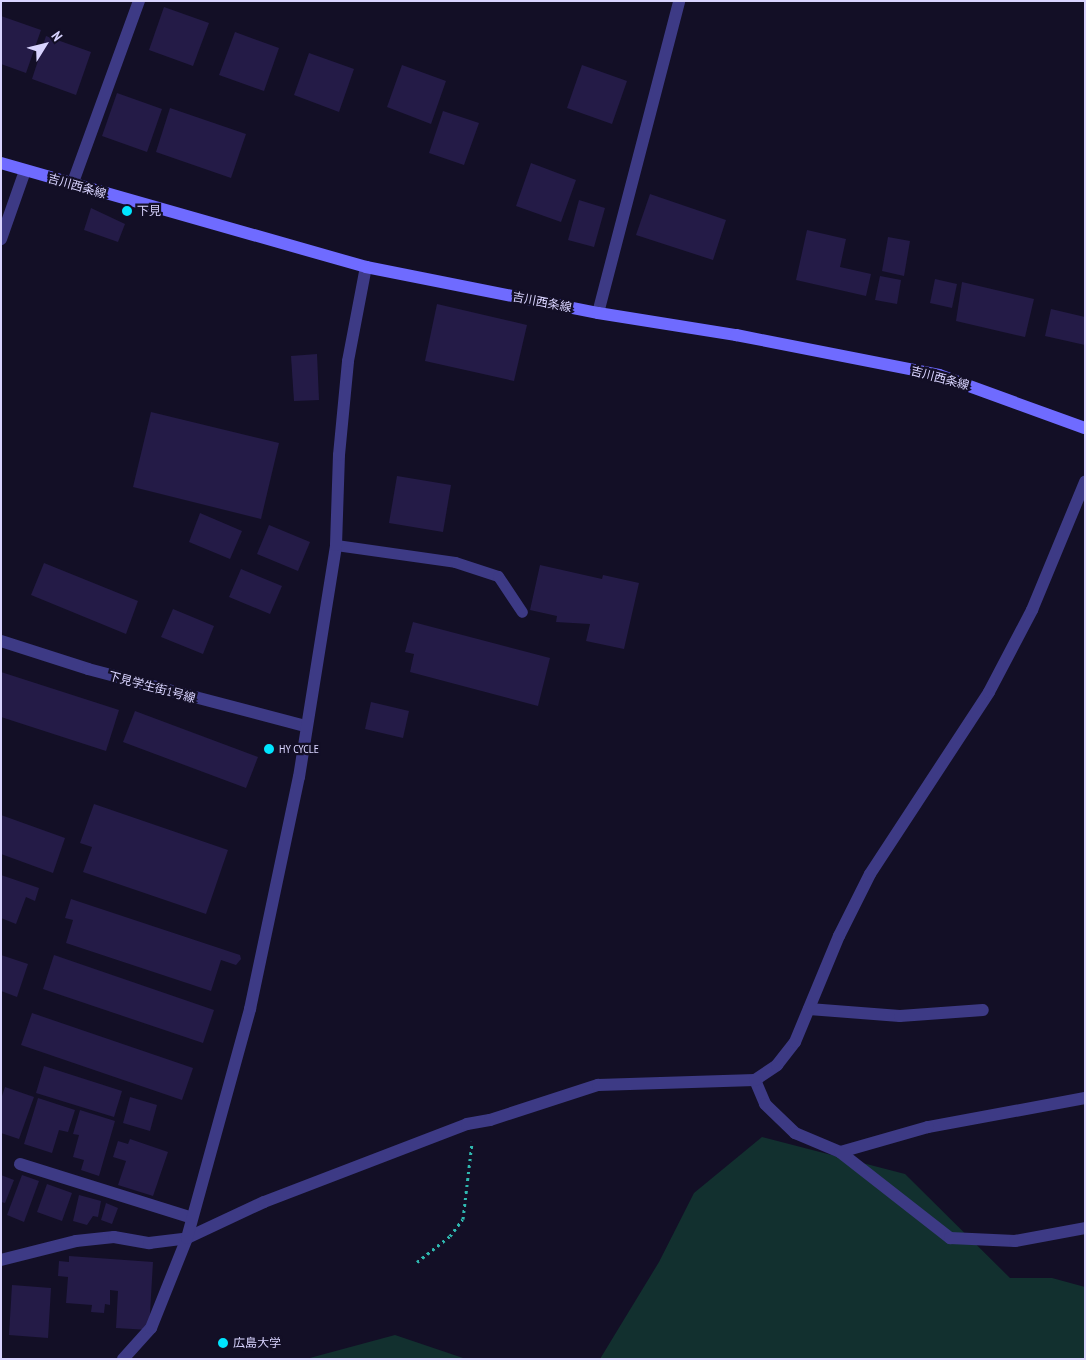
<!DOCTYPE html>
<meta charset="utf-8">
<style>
body{margin:0}
#map{position:relative;width:1086px;height:1360px;overflow:hidden;background:#130f26;font-family:"PT Sans Narrow","Noto Sans JP",sans-serif}
div>[style]{position:absolute}
[style*='--x']{left:calc(var(--x)*1px);top:calc(var(--y)*1px);width:calc(var(--w)*1px);rotate:calc(var(--a)*1deg)}
.green>*{inset:0;background:#12302f}
.building>*{inset:0;background:#241b47}
.path>*{height:3px;margin-top:-1.5px;transform-origin:0;background:repeating-linear-gradient(90deg,#2fb8b0 0 2.5px,transparent 0 6.5px)}
.service>*{height:11px;margin:-5.5px;padding:0 5.5px;transform-origin:5.5px;border-radius:5.5px;background:#3d3a85}
.minor>*{height:12px;margin:-6px;padding:0 6px;transform-origin:6px;border-radius:6px;background:#3d3a85}
.tertiary>*{height:12px;margin:-6px;padding:0 6px;transform-origin:6px;border-radius:6px;background:#3d3a85}
.secondary>*{height:12px;margin:-6px;padding:0 6px;transform-origin:6px;border-radius:6px;background:#6f6bff}
.dots>*{width:14px;height:14px;translate:-50% -50%;box-sizing:border-box;border:2px solid #130f26;border-radius:50%}
span{translate:-50% -50%;white-space:nowrap;text-align:center;line-height:1.15;-webkit-text-stroke:4.5px #130f26;paint-order:stroke}
.street-label{font-size:12px;color:#d9d4ff}
.poi-label{font-size:12px;color:#d9d4ff}
.left{translate:0 -50%;text-align:left}
.frame{position:absolute;inset:0;border:2px solid #d9d4ff;pointer-events:none}
.north{position:absolute;left:20px;top:20px;width:50px;height:50px;-webkit-text-stroke:4px #130f26;paint-order:stroke;rotate:54deg;font-size:14px;font-weight:700;line-height:20px;text-align:center;color:#d9d4ff}
.north::after{content:'';display:block;margin:auto;width:18px;height:22px;background:#d9d4ff;clip-path:polygon(50% 0,100% 100%,50% 72%,0 100%)}
</style>
<div id="map">
<div class="green">
<i style="clip-path:polygon(762px 1137px,905px 1174px,1010px 1278px,1052px 1278px,1085px 1287px,1085px 1359px,600px 1359px,659px 1262px,694px 1193px)"></i>
<i style="clip-path:polygon(395px 1335px,466px 1359px,306px 1359px)"></i>
</div>
<div class="building">
<i style="clip-path:polygon(164px 7px,209px 23px,193px 66px,149px 50px)"></i>
<i style="clip-path:polygon(1px 16px,41px 30px,26px 73px,1px 64px)"></i>
<i style="clip-path:polygon(235px 32px,279px 48px,264px 91px,219px 75px)"></i>
<i style="clip-path:polygon(46px 36px,91px 52px,76px 95px,32px 79px)"></i>
<i style="clip-path:polygon(309px 53px,354px 69px,339px 112px,294px 95px)"></i>
<i style="clip-path:polygon(402px 65px,446px 81px,431px 124px,387px 107px)"></i>
<i style="clip-path:polygon(582px 65px,627px 81px,612px 124px,567px 108px)"></i>
<i style="clip-path:polygon(117px 93px,162px 109px,147px 152px,102px 136px)"></i>
<i style="clip-path:polygon(170px 108px,246px 134px,231px 178px,156px 152px)"></i>
<i style="clip-path:polygon(443px 111px,479px 123px,464px 165px,429px 153px)"></i>
<i style="clip-path:polygon(531px 163px,576px 180px,561px 222px,516px 206px)"></i>
<i style="clip-path:polygon(650px 194px,726px 220px,713px 260px,636px 235px)"></i>
<i style="clip-path:polygon(579px 200px,605px 208px,594px 247px,568px 240px)"></i>
<i style="clip-path:polygon(91px 208px,125px 224px,118px 242px,84px 230px)"></i>
<i style="clip-path:polygon(807px 230px,846px 239px,840px 267px,871px 274px,866px 296px,796px 280px)"></i>
<i style="clip-path:polygon(888px 237px,910px 241px,904px 276px,882px 271px)"></i>
<i style="clip-path:polygon(880px 276px,901px 280px,897px 304px,875px 300px)"></i>
<i style="clip-path:polygon(935px 279px,957px 284px,952px 308px,930px 303px)"></i>
<i style="clip-path:polygon(962px 282px,1034px 299px,1025px 337px,956px 321px)"></i>
<i style="clip-path:polygon(437px 304px,527px 325px,514px 381px,425px 361px)"></i>
<i style="clip-path:polygon(1051px 309px,1085px 317px,1085px 345px,1045px 336px)"></i>
<i style="clip-path:polygon(317px 354px,319px 400px,294px 401px,291px 356px)"></i>
<i style="clip-path:polygon(151px 412px,279px 443px,261px 519px,133px 487px)"></i>
<i style="clip-path:polygon(397px 476px,451px 485px,443px 532px,389px 523px)"></i>
<i style="clip-path:polygon(200px 513px,242px 531px,230px 559px,189px 542px)"></i>
<i style="clip-path:polygon(269px 525px,310px 542px,298px 571px,257px 554px)"></i>
<i style="clip-path:polygon(44px 563px,138px 601px,126px 634px,31px 595px)"></i>
<i style="clip-path:polygon(540px 565px,602px 579px,603px 575px,639px 583px,624px 649px,586px 641px,590px 624px,556px 622px,557px 616px,530px 610px)"></i>
<i style="clip-path:polygon(241px 569px,282px 586px,270px 614px,229px 597px)"></i>
<i style="clip-path:polygon(173px 609px,214px 626px,203px 654px,161px 637px)"></i>
<i style="clip-path:polygon(413px 622px,550px 658px,538px 706px,410px 672px,414px 654px,405px 652px)"></i>
<i style="clip-path:polygon(1px 672px,119px 710px,106px 751px,1px 717px)"></i>
<i style="clip-path:polygon(371px 702px,409px 711px,403px 738px,365px 729px)"></i>
<i style="clip-path:polygon(135px 711px,258px 757px,246px 788px,123px 742px)"></i>
<i style="clip-path:polygon(94px 804px,228px 850px,206px 914px,83px 872px,92px 847px,80px 843px)"></i>
<i style="clip-path:polygon(1px 815px,65px 838px,53px 873px,1px 854px)"></i>
<i style="clip-path:polygon(1px 875px,39px 888px,35px 901px,26px 897px,16px 924px,1px 918px)"></i>
<i style="clip-path:polygon(71px 899px,240px 955px,241px 959px,236px 965px,221px 960px,211px 991px,66px 943px,73px 920px,65px 918px)"></i>
<i style="clip-path:polygon(1px 955px,28px 964px,17px 997px,1px 991px)"></i>
<i style="clip-path:polygon(54px 955px,214px 1010px,203px 1043px,43px 989px)"></i>
<i style="clip-path:polygon(32px 1013px,193px 1068px,182px 1100px,21px 1045px)"></i>
<i style="clip-path:polygon(44px 1066px,122px 1091px,114px 1117px,36px 1093px)"></i>
<i style="clip-path:polygon(5px 1087px,34px 1097px,19px 1139px,1px 1133px,1px 1099px)"></i>
<i style="clip-path:polygon(130px 1097px,157px 1105px,150px 1131px,123px 1123px)"></i>
<i style="clip-path:polygon(38px 1098px,75px 1110px,68px 1132px,59px 1130px,52px 1153px,24px 1144px)"></i>
<i style="clip-path:polygon(80px 1110px,115px 1121px,99px 1176px,81px 1170px,84px 1160px,73px 1157px,79px 1135px,73px 1134px)"></i>
<i style="clip-path:polygon(130px 1139px,168px 1152px,153px 1196px,118px 1185px,126px 1161px,113px 1157px,118px 1141px,128px 1144px)"></i>
<i style="clip-path:polygon(1px 1175px,14px 1180px,5px 1203px,1px 1202px)"></i>
<i style="clip-path:polygon(22px 1175px,39px 1181px,24px 1222px,7px 1215px)"></i>
<i style="clip-path:polygon(47px 1184px,72px 1193px,62px 1221px,37px 1212px)"></i>
<i style="clip-path:polygon(79px 1195px,101px 1201px,98px 1217px,93px 1216px,87px 1225px,73px 1221px)"></i>
<i style="clip-path:polygon(106px 1203px,118px 1208px,112px 1224px,101px 1220px)"></i>
<i style="clip-path:polygon(69px 1256px,153px 1262px,149px 1330px,116px 1328px,118px 1291px,110px 1290px,110px 1305px,105px 1304px,104px 1313px,91px 1312px,92px 1305px,66px 1303px,68px 1277px,58px 1276px,59px 1261px,69px 1262px)"></i>
<i style="clip-path:polygon(12px 1285px,51px 1288px,48px 1338px,9px 1335px)"></i>
</div>
<div class="path">
<i style="--x:417;--y:1262;--w:42;--a:-38.2"></i>
<i style="--x:450;--y:1236;--w:21;--a:-53"></i>
<i style="--x:463;--y:1219;--w:78;--a:-83.3"></i>
</div>
<div class="service">
<i style="--x:336;--y:545;--w:120;--a:8.1"></i>
<i style="--x:455;--y:562;--w:45;--a:18"></i>
<i style="--x:498;--y:576;--w:43;--a:56.3"></i>
</div>
<div class="minor">
<i style="--x:72;--y:185;--w:196;--a:-70"></i>
<i style="--x:1;--y:239;--w:72;--a:-70.6"></i>
<i style="--x:598;--y:313;--w:322;--a:-75.4"></i>
<i style="--x:1;--y:641;--w:91;--a:17.8"></i>
<i style="--x:88;--y:669;--w:224;--a:14.7"></i>
<i style="--x:809;--y:1009;--w:91;--a:4.4"></i>
<i style="--x:900;--y:1016;--w:83;--a:-4.1"></i>
<i style="--x:755;--y:1080;--w:26;--a:67"></i>
<i style="--x:765;--y:1104;--w:42;--a:44"></i>
<i style="--x:795;--y:1133;--w:49;--a:22.9"></i>
<i style="--x:1085;--y:1098;--w:160;--a:169.5"></i>
<i style="--x:928;--y:1127;--w:91;--a:164.1"></i>
<i style="--x:840;--y:1152;--w:140;--a:38"></i>
<i style="--x:950;--y:1238;--w:65;--a:2.6"></i>
<i style="--x:1015;--y:1241;--w:71;--a:-10.5"></i>
<i style="--x:20;--y:1164;--w:180;--a:17.4"></i>
<i style="--x:1;--y:1260;--w:77;--a:-14.2"></i>
<i style="--x:76;--y:1241;--w:38;--a:-6"></i>
<i style="--x:114;--y:1237;--w:36;--a:10"></i>
<i style="--x:149;--y:1243;--w:38;--a:-7"></i>
<i style="--x:187;--y:1238;--w:85;--a:-25.1"></i>
<i style="--x:264;--y:1202;--w:217;--a:-21"></i>
<i style="--x:467;--y:1124;--w:23;--a:-10"></i>
<i style="--x:490;--y:1120;--w:114;--a:-18"></i>
<i style="--x:598;--y:1085;--w:157;--a:-1.8"></i>
<i style="--x:755;--y:1080;--w:27;--a:-34"></i>
<i style="--x:777;--y:1065;--w:29;--a:-52"></i>
<i style="--x:795;--y:1042;--w:115;--a:-67.5"></i>
<i style="--x:839;--y:936;--w:69;--a:-63.4"></i>
<i style="--x:870;--y:874;--w:217;--a:-56.8"></i>
<i style="--x:989;--y:692;--w:93;--a:-62.3"></i>
<i style="--x:1032;--y:610;--w:139;--a:-67.5"></i>
</div>
<div class="tertiary">
<i style="--x:123;--y:1359;--w:42;--a:-47.9"></i>
<i style="--x:151;--y:1328;--w:97;--a:-68.2"></i>
<i style="--x:187;--y:1238;--w:238;--a:-74.6"></i>
<i style="--x:250;--y:1009;--w:237;--a:-78.1"></i>
<i style="--x:299;--y:777;--w:235;--a:-80.9"></i>
<i style="--x:336;--y:545;--w:90;--a:-88.1"></i>
<i style="--x:339;--y:455;--w:94;--a:-84.5"></i>
<i style="--x:348;--y:361;--w:96;--a:-79.2"></i>
</div>
<div class="secondary">
<i style="--x:1;--y:163;--w:380;--a:15.9"></i>
<i style="--x:366;--y:267;--w:237;--a:11.2"></i>
<i style="--x:598;--y:313;--w:140;--a:9.1"></i>
<i style="--x:736;--y:335;--w:207;--a:11.1"></i>
<i style="--x:939;--y:375;--w:155;--a:20"></i>
</div>
<div class="dots">
<i style="left:127px;top:211px;background:#00e5ff"></i>
<i style="left:269px;top:749px;background:#00e5ff"></i>
<i style="left:223px;top:1343px;background:#00e5ff"></i>
</div>
<div class="street-label">
<span style="left:77px;top:186px;rotate:16deg">吉川西条線</span>
<span style="left:542px;top:302px;rotate:11deg">吉川西条線</span>
<span style="left:940px;top:378px;rotate:15deg">吉川西条線</span>
<span style="left:152px;top:687px;rotate:15deg">下見学生街1号線</span>
</div>
<div class="poi-label">
<span class="left" style="left:137px;top:211px">下見</span>
<span class="left" style="left:279px;top:749px">HY CYCLE</span>
<span class="left" style="left:233px;top:1343px">広島大学</span>
</div>
<div class="frame"></div>
<div class="north">N</div>
</div>
